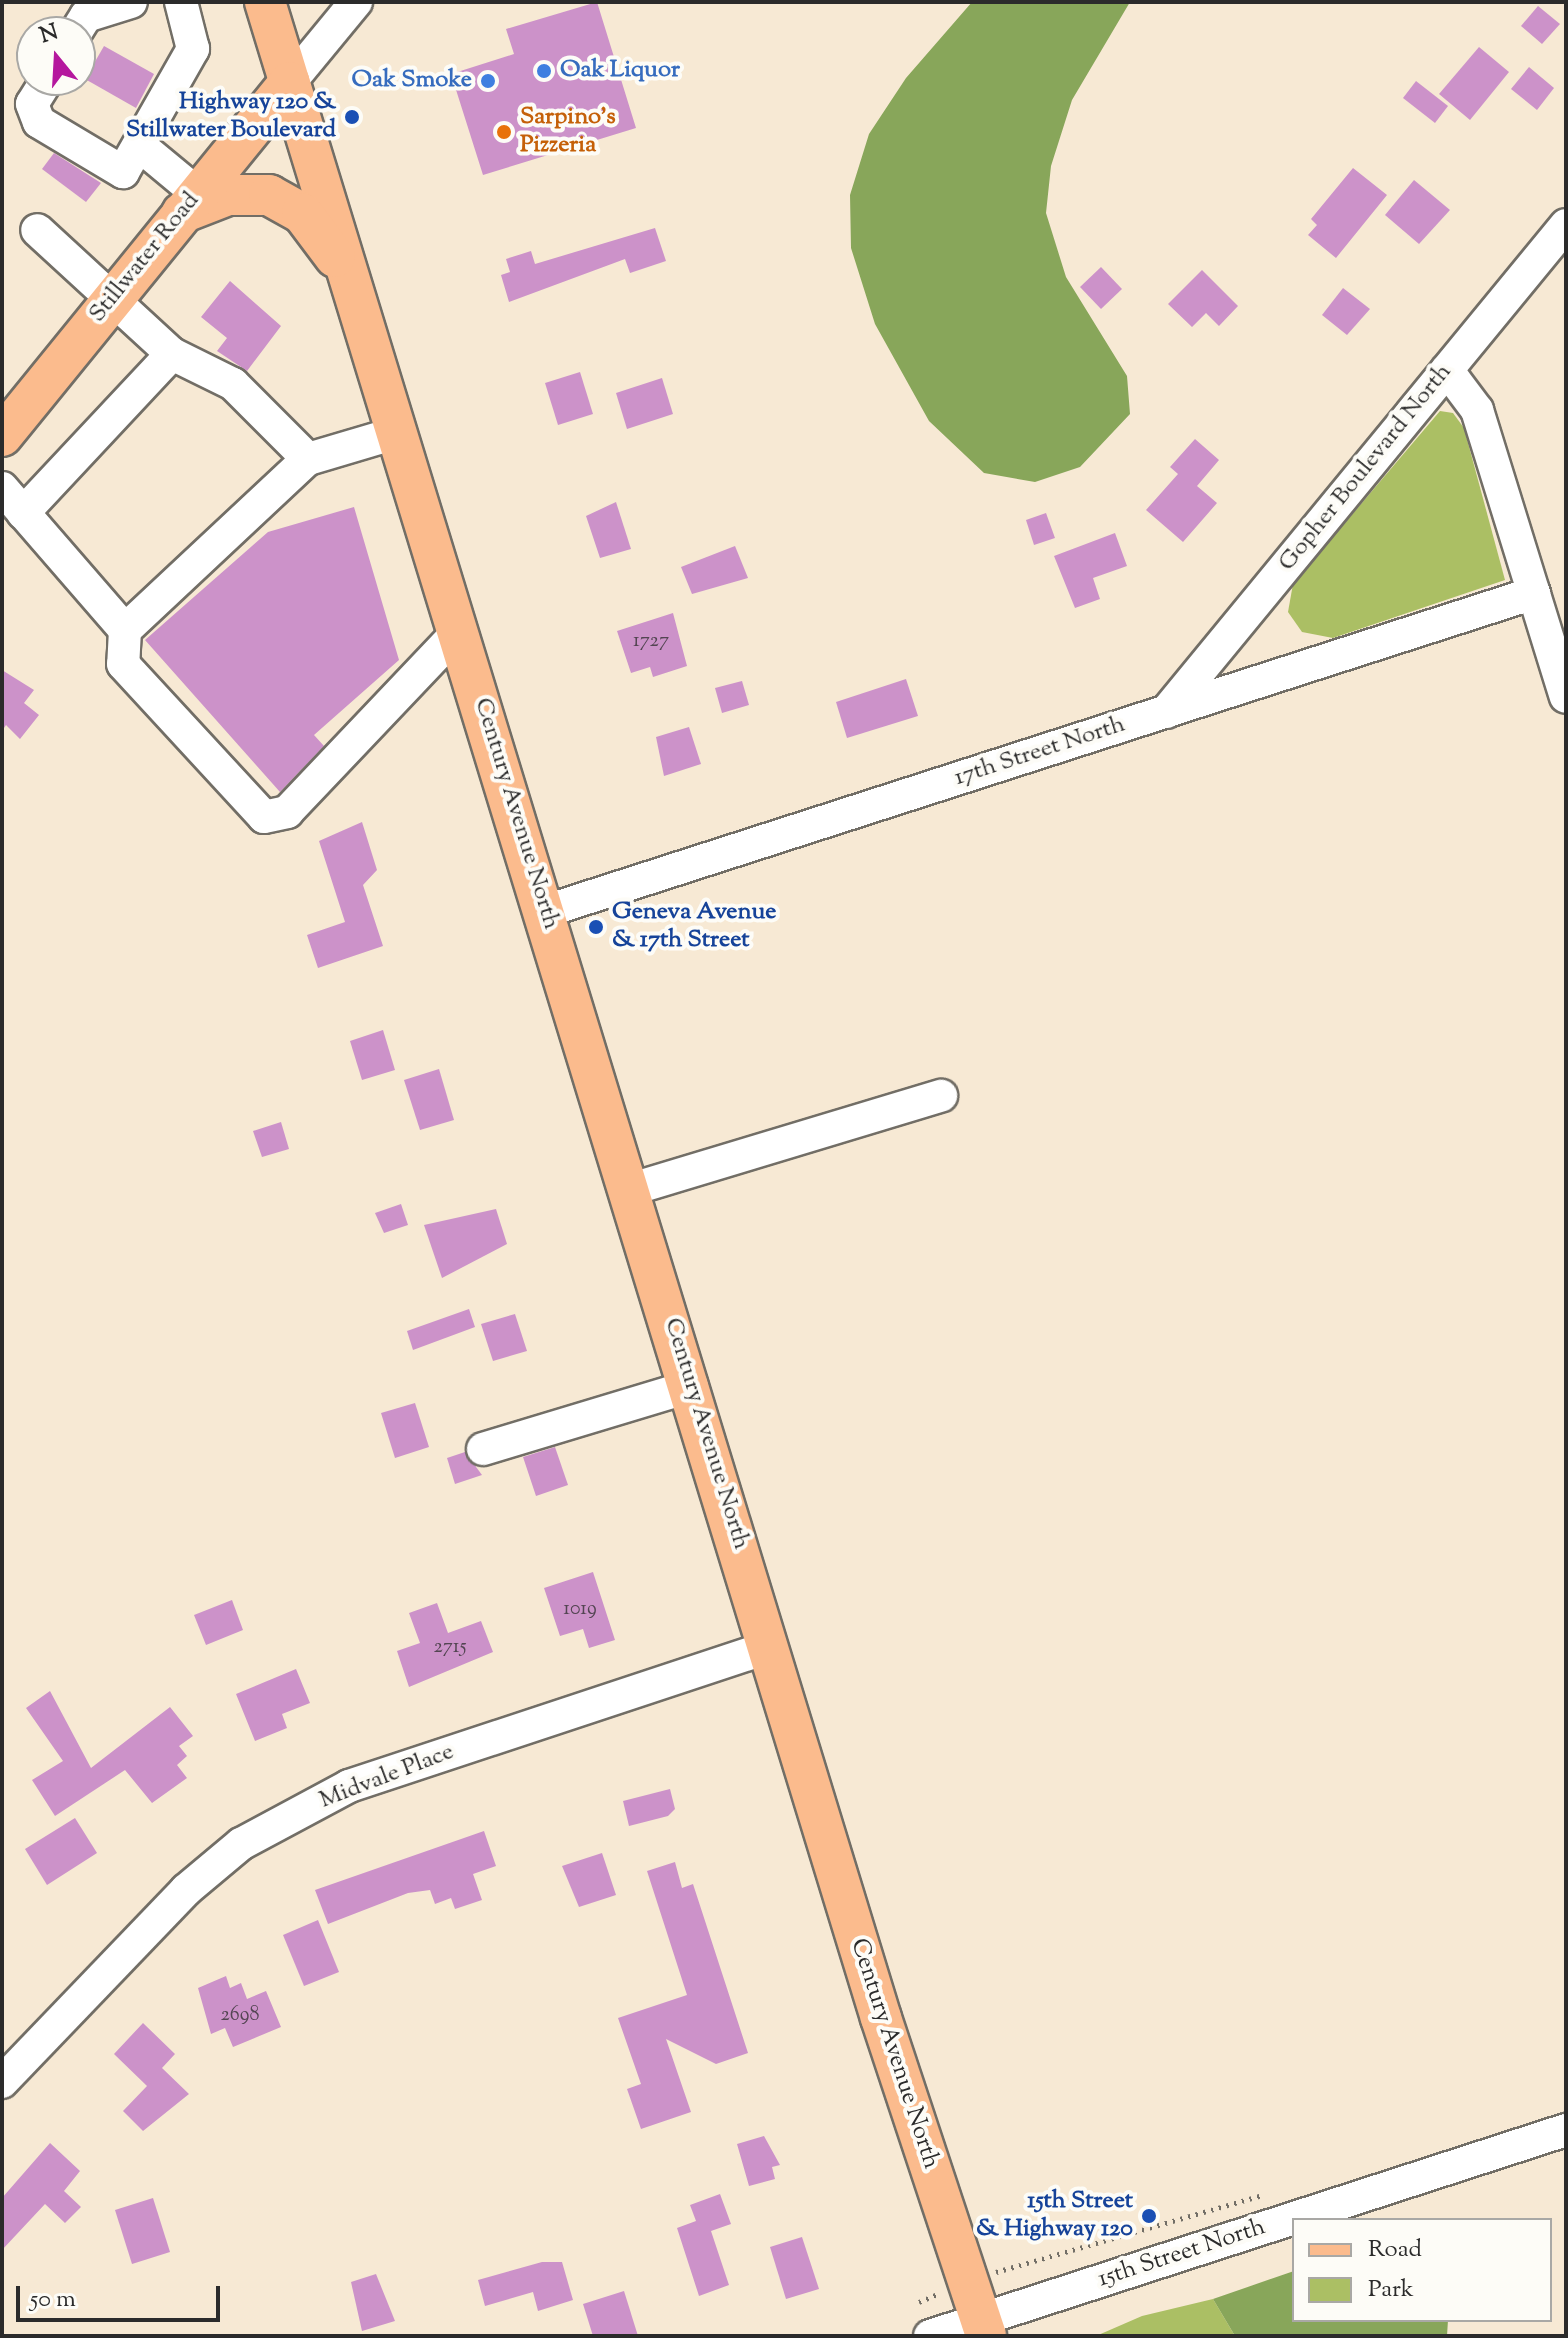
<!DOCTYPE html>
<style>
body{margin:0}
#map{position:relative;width:1568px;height:2338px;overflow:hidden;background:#f7e9d4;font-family:"Sorts Mill Goudy",serif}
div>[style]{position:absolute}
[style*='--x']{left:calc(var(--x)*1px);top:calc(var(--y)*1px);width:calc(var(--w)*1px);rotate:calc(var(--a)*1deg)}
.green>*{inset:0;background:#abbf64}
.forest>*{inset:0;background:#88a65a}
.building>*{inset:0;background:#cc92c9}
.path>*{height:5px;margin-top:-2.5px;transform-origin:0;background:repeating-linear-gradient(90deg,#726e66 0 2px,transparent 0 8px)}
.roads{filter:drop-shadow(2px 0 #726e66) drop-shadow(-2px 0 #726e66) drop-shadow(0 2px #726e66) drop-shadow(0 -2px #726e66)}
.minor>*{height:32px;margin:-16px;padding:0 16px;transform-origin:16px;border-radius:16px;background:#fff}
.major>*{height:40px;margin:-20px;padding:0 20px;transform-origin:20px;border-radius:20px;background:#fbbb8d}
.dots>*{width:22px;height:22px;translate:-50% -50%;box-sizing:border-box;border:4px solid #fdfcf7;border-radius:50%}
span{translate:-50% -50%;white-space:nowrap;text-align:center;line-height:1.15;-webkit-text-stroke:8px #fdfcf7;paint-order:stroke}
.number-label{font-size:20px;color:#534552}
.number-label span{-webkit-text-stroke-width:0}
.shop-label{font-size:24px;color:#366cbe;font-weight:700}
.left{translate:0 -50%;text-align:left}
.right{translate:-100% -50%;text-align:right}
.transit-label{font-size:24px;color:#164399;font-weight:700}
.food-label{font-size:24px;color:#c56008;font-weight:700}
.street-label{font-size:24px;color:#2b2b2b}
.frame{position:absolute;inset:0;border:4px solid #2b2b2b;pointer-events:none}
.legend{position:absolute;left:1292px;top:2218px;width:260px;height:104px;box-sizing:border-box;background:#fdfcf7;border:2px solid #a9a8a5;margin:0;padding:10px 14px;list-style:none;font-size:24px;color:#2b2b2b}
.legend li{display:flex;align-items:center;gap:16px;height:40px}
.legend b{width:40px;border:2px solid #a9a8a5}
.north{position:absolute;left:16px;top:16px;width:80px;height:80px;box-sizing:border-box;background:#fdfcf7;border:2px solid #a9a8a5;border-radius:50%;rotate:342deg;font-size:22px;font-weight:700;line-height:32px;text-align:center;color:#2b2b2b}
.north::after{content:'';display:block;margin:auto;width:28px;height:36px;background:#b5179e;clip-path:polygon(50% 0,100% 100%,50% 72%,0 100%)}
.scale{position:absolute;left:16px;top:2286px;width:204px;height:36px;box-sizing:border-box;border:4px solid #2b2b2b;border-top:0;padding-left:10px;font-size:24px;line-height:28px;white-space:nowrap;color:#2b2b2b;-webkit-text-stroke:6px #fdfcf7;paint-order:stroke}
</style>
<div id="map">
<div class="green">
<i style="clip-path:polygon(1440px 411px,1453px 413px,1464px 428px,1505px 580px,1333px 638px,1302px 632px,1288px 612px,1293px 584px)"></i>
<i style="clip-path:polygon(1213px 2299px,1235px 2336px,1096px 2336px,1142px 2316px)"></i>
</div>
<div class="forest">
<i style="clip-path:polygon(972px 2px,1130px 2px,1072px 100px,1051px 166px,1046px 213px,1066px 277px,1127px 376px,1130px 414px,1080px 467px,1035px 482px,984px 473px,929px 421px,875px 324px,851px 248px,850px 195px,869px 134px,906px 78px)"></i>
<i style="clip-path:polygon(1294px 2271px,1294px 2320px,1448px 2320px,1447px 2336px,1235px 2336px,1213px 2299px)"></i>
</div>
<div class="building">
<i style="clip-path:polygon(597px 2px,636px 128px,483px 175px,451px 74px,514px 54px,506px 29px)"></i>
<i style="clip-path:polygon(1538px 6px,1560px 24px,1542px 44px,1521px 26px)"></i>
<i style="clip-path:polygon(104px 46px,154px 74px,136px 108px,85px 79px)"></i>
<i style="clip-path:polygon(1479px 47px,1509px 72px,1470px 120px,1439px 94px)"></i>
<i style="clip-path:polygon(1529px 67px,1554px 88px,1537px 110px,1511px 89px)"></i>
<i style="clip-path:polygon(1416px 81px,1448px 106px,1435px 123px,1403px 98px)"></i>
<i style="clip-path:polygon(54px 153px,101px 183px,86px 202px,42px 169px)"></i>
<i style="clip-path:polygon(1353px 168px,1387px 195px,1336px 258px,1308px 235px,1317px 225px,1311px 219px)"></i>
<i style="clip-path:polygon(1414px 180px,1450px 210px,1419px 244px,1385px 215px)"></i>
<i style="clip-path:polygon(655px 228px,666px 261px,630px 273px,625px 259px,509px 302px,501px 275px,510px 272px,506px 259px,531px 251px,535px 264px)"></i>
<i style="clip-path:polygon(1101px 267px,1122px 289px,1101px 309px,1080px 287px)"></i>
<i style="clip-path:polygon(1202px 270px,1238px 306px,1219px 326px,1206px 313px,1192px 327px,1168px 304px)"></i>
<i style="clip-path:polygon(230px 281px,281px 326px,247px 371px,217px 351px,227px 338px,201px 317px)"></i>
<i style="clip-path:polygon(1343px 288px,1370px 309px,1347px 335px,1322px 315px)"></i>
<i style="clip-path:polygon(580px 372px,593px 414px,558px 425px,545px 383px)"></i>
<i style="clip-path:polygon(662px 378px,673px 414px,627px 429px,616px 393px)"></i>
<i style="clip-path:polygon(1195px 439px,1219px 460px,1197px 486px,1217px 503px,1183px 542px,1146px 510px,1178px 474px,1170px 467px)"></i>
<i style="clip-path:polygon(616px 502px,631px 549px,600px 558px,586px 516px)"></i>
<i style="clip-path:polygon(354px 507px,399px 660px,314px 735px,324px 746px,280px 792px,145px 640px,268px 532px)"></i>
<i style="clip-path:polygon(1046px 513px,1055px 538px,1034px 545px,1026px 520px)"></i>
<i style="clip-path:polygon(1115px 533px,1127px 566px,1093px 578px,1100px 599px,1075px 608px,1054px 556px)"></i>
<i style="clip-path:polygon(735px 546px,748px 578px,692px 594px,681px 567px)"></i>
<i style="clip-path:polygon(673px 613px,687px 666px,653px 677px,650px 667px,631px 673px,617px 631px)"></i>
<i style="clip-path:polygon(2px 670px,34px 690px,24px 703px,39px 715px,20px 739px,6px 725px,2px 731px)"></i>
<i style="clip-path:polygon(906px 679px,918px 716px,847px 738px,836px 702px)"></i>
<i style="clip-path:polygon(742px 681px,749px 705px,722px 713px,715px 688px)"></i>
<i style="clip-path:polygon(689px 727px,701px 764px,664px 776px,656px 737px)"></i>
<i style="clip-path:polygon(362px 822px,377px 870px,363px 885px,383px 946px,318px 968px,307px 935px,345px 922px,319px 841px)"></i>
<i style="clip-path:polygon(383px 1030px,395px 1070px,362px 1080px,350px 1041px)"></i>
<i style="clip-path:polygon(439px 1069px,454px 1120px,420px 1130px,404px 1080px)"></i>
<i style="clip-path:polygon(281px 1122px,289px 1149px,262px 1157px,253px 1131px)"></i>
<i style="clip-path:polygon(401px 1204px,408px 1225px,384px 1233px,375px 1213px)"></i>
<i style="clip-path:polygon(496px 1209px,507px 1244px,442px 1278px,424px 1225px)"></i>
<i style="clip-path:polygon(469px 1309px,475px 1327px,413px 1350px,407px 1331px)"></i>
<i style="clip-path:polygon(515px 1314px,527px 1351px,493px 1361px,481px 1324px)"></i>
<i style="clip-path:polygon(415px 1403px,429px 1447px,395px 1458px,381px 1413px)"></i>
<i style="clip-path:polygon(555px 1447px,568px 1485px,536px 1496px,523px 1457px)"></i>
<i style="clip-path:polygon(465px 1452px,482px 1475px,455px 1484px,447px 1458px)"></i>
<i style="clip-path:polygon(593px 1572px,615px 1640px,589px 1648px,583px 1629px,560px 1636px,544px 1588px)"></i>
<i style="clip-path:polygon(232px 1600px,243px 1630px,206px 1645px,194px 1615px)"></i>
<i style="clip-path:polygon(437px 1603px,448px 1633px,481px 1621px,493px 1652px,409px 1687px,397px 1651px,420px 1643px,409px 1613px)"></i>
<i style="clip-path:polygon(296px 1669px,310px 1703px,282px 1714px,287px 1728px,255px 1741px,236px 1694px)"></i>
<i style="clip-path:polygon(50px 1691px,91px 1768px,170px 1707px,193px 1736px,179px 1746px,187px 1756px,177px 1765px,187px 1778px,152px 1803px,125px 1770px,55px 1816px,32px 1780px,63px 1761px,26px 1708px)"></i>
<i style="clip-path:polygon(670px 1789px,675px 1809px,668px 1816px,629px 1826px,623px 1801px)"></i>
<i style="clip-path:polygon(75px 1818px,97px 1853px,47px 1885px,25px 1849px)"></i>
<i style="clip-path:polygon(484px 1831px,496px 1866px,473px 1874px,482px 1900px,455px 1909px,451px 1898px,435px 1904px,430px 1890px,408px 1893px,328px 1924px,315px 1890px)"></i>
<i style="clip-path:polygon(602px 1853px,616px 1895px,579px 1907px,562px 1866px)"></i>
<i style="clip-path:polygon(675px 1862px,682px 1888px,693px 1884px,748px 2053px,716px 2064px,666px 2039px,691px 2112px,641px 2129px,627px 2089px,641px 2084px,618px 2018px,687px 1995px,647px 1871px)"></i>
<i style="clip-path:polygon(318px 1920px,339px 1972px,304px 1986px,283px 1935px)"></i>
<i style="clip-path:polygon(226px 1976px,230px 1988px,241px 1983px,247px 1999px,266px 1991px,281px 2027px,233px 2047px,225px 2028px,211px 2034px,198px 1988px)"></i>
<i style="clip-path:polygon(143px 2023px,175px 2054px,162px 2068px,189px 2094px,143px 2131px,123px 2111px,147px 2086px,114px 2054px)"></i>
<i style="clip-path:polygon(764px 2136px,780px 2165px,772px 2167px,775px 2179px,749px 2186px,737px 2144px)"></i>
<i style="clip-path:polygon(50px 2143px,80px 2171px,64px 2191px,81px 2207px,65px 2223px,45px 2204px,2px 2250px,2px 2198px)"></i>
<i style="clip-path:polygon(720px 2194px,731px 2224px,711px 2231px,729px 2285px,699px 2296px,677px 2228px,696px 2221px,690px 2205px)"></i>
<i style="clip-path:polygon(153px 2198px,170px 2252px,132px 2264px,115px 2210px)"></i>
<i style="clip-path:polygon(802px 2237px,819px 2289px,786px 2299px,770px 2247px)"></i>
<i style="clip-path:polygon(542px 2262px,562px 2262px,573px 2300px,538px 2311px,533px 2292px,485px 2306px,478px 2280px)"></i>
<i style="clip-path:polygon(376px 2274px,395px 2321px,362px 2331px,351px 2282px)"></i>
<i style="clip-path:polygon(624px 2291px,638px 2336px,593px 2336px,583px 2304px)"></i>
</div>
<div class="path">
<i style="--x:996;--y:2272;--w:278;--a:-16.1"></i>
<i style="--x:919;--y:2302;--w:21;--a:-23"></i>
</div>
<div class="roads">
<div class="minor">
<i style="--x:76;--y:32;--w:19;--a:-58"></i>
<i style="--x:86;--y:16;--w:47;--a:-17.3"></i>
<i style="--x:47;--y:80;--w:28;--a:122"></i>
<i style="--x:32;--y:104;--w:19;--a:69"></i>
<i style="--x:39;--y:122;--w:98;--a:30.8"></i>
<i style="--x:123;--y:172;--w:142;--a:-60.4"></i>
<i style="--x:193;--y:49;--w:49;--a:-104.3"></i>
<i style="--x:290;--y:82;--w:104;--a:-50.5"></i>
<i style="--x:139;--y:145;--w:77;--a:39.7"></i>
<i style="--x:1447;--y:370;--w:50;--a:53.1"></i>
<i style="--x:1477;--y:410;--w:300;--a:72.8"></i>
<i style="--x:308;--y:459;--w:95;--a:-16.5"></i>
<i style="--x:2;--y:488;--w:188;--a:49.1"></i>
<i style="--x:125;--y:630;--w:250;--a:-43.1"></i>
<i style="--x:308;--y:459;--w:106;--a:-135"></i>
<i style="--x:233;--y:384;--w:68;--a:-153.8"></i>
<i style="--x:172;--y:354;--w:183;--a:-137.4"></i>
<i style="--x:23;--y:513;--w:218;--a:-46.9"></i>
<i style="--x:125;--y:630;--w:34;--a:93"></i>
<i style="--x:123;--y:664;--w:208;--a:47.3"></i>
<i style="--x:264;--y:817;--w:24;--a:-12"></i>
<i style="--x:287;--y:812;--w:251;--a:-46.5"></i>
<i style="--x:1166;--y:712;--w:630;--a:-50.6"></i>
<i style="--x:546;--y:911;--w:1038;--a:-17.84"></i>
<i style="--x:632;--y:1189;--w:323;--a:-16.8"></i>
<i style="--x:483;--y:1449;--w:218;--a:-16.8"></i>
<i style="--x:2;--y:2082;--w:266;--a:-46.2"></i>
<i style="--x:186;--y:1890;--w:72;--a:-39.9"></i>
<i style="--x:241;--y:1844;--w:123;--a:-28.2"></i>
<i style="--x:349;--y:1786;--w:442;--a:-18.3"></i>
<i style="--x:930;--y:2336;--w:669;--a:-17.95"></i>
</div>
<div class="major">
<i style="--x:265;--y:2;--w:2108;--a:73.01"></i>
<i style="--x:881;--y:2018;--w:335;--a:71.7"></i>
<i style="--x:182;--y:213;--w:49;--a:-21.4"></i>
<i style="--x:228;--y:195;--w:41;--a:0"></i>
<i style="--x:269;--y:195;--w:38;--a:29"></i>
<i style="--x:302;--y:213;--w:55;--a:53.1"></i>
<i style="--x:2;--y:436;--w:456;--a:-50.9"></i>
</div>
</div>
<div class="dots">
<i style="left:544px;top:71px;background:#3f7fe0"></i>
<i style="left:488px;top:81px;background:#3f7fe0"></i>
<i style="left:352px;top:117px;background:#1a4fb4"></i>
<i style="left:504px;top:132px;background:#e8710a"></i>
<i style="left:596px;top:927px;background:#1a4fb4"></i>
<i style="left:1149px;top:2216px;background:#1a4fb4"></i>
</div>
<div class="number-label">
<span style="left:651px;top:641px">1727</span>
<span style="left:580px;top:1609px">1019</span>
<span style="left:450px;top:1647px">2715</span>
<span style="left:240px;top:2015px">2698</span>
</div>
<div class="shop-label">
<span class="left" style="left:560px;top:71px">Oak Liquor</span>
<span class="right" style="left:472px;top:81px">Oak Smoke</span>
</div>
<div class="transit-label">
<span class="right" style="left:336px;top:117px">Highway 120 &amp;<br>Stillwater Boulevard</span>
<span class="left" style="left:612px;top:927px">Geneva Avenue<br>&amp; 17th Street</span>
<span class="right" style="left:1133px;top:2216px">15th Street<br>&amp; Highway 120</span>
</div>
<div class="food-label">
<span class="left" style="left:520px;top:132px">Sarpino's<br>Pizzeria</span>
</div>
<div class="street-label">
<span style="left:145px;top:258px;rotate:-51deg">Stillwater Road</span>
<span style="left:1366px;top:468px;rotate:-51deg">Gopher Boulevard North</span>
<span style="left:1040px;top:752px;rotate:-18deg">17th Street North</span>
<span style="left:516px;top:814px;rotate:73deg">Century Avenue North</span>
<span style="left:706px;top:1434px;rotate:73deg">Century Avenue North</span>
<span style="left:387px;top:1777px;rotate:-21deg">Midvale Place</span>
<span style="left:894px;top:2054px;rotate:72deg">Century Avenue North</span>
<span style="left:1182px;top:2254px;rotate:-18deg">15th Street North</span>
</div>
<div class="frame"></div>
<ul class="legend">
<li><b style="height:10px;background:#fbbb8d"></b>Road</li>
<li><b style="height:22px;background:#abbf64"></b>Park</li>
</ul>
<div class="north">N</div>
<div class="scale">50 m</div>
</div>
